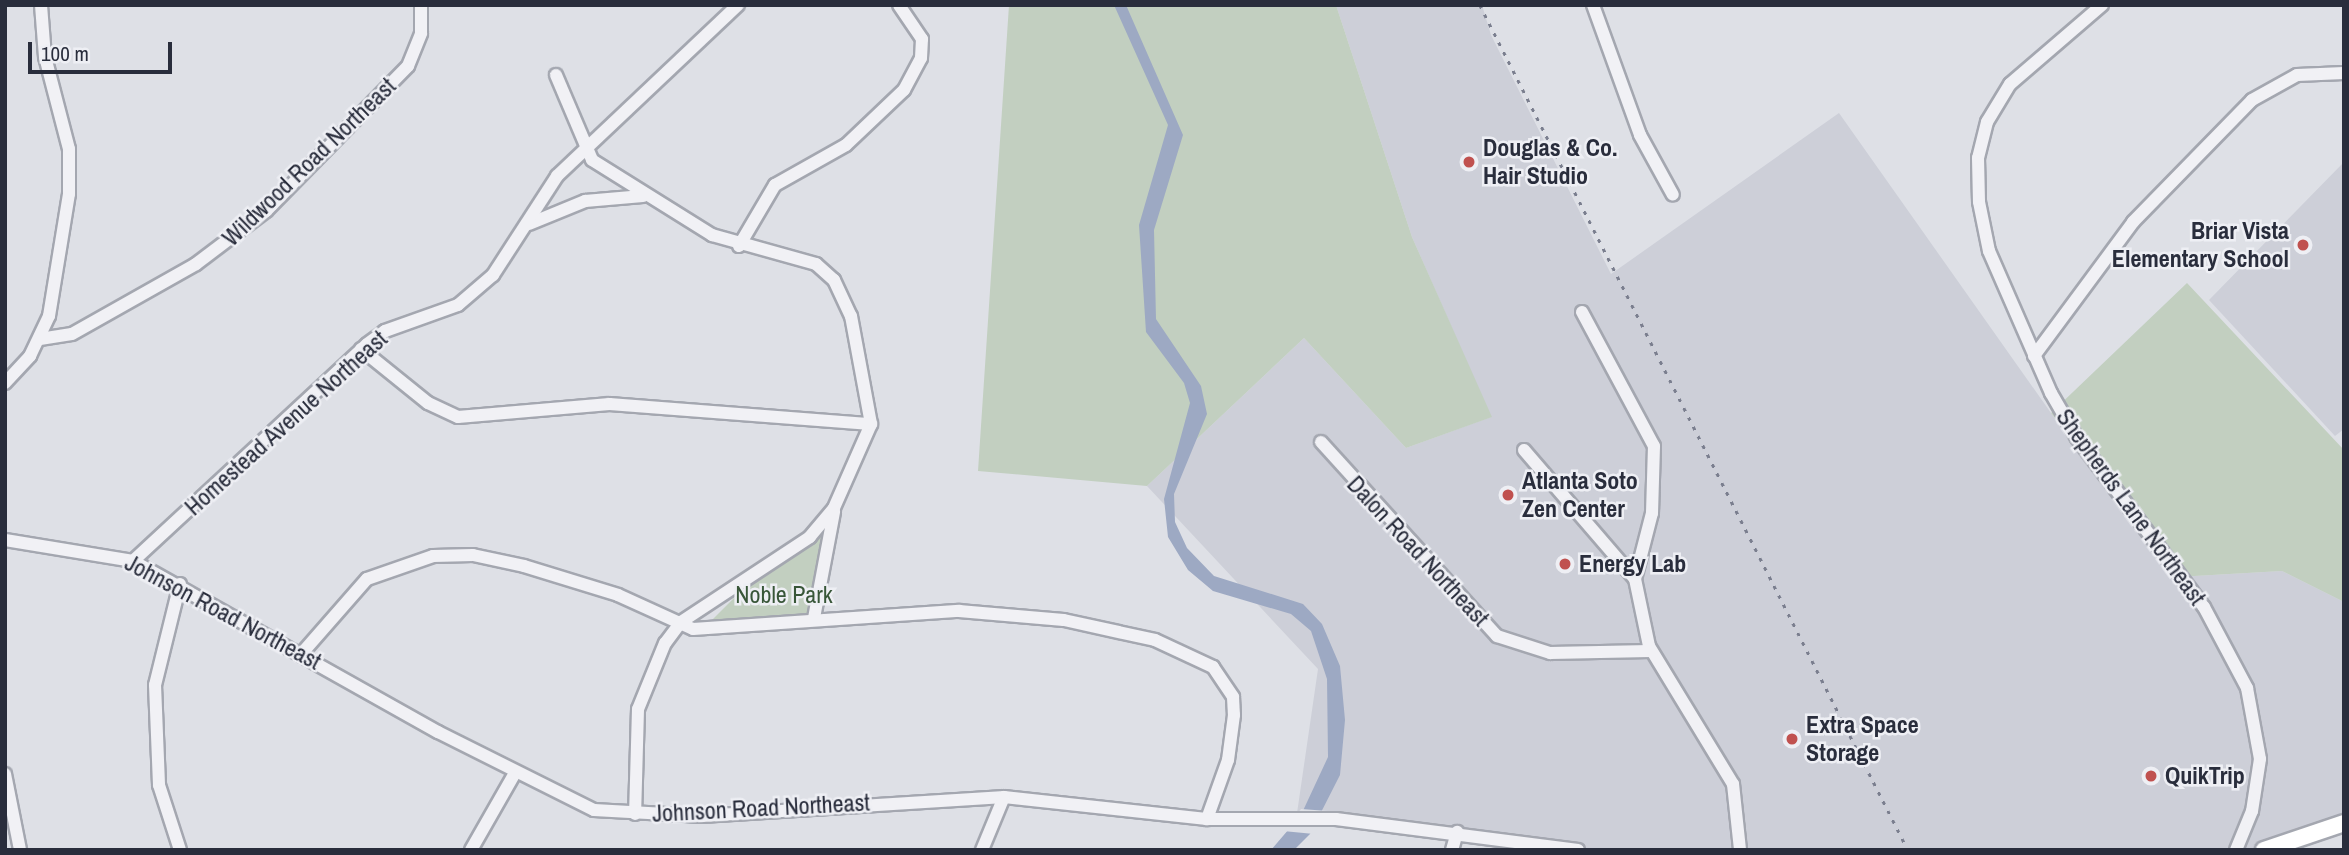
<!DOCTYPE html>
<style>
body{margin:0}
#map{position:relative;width:2349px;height:855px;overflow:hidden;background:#dee0e6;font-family:"Archivo Narrow",sans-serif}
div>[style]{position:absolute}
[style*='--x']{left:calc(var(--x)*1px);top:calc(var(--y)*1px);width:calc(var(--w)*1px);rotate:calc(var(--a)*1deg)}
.built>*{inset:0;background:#cdcfd8}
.green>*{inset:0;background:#c2cfc0}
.water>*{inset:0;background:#9da9c3}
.pier>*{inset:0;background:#dee0e6}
.roads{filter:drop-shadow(2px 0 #a4a7b0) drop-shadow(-2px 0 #a4a7b0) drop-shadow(0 2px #a4a7b0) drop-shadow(0 -2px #a4a7b0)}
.minor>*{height:12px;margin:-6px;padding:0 6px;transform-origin:6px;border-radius:6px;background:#f1f1f5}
.major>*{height:16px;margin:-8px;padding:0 8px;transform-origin:8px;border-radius:8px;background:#fff}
.rail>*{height:2.5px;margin-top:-1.25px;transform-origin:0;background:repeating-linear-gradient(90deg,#7a7e8e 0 3.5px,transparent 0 10.5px)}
.dots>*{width:19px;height:19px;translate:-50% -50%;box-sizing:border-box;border:4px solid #eeeff4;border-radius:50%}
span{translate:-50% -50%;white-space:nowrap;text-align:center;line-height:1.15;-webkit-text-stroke:5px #eeeff4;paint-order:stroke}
.poi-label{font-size:24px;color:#292d3c;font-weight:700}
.left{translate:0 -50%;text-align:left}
.right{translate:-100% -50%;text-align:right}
.street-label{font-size:24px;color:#292d3c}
.park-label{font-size:24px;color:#385638}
.frame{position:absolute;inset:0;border:7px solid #292d3c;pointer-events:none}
.scale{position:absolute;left:28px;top:42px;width:144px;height:32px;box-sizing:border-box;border:4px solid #292d3c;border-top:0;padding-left:9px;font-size:21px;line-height:24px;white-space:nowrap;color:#292d3c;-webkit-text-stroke:5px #eeeff4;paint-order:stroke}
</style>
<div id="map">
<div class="built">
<i style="clip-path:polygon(1336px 5px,1482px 5px,1491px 35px,1611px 274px,1839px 113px,2051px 413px,2177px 577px,2282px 571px,2344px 602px,2344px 822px,2266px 850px,1534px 850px,1296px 820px,1318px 669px,1147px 486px,1304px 338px,1406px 448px,1491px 417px,1412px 237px)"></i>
<i style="clip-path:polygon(2344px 162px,2344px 429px,2335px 436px,2209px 300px)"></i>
</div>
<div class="green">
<i style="clip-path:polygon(1009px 5px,1336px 5px,1412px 237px,1492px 417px,1406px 448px,1304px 338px,1147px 486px,978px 471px)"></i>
<i style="clip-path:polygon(2187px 283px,2344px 450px,2344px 602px,2282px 571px,2177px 577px,2051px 413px)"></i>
<i style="clip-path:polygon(829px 519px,809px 622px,706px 626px,735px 597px)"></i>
</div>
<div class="water">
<i style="clip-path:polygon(1114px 5px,1126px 5px,1183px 135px,1154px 230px,1156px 319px,1201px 386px,1207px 414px,1174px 494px,1175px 522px,1187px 548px,1214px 576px,1303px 604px,1322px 624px,1340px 666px,1345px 720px,1340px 775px,1310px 834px,1294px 850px,1271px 850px,1301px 815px,1328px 757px,1327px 679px,1311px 631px,1291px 614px,1213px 591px,1188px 570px,1168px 537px,1164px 499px,1190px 403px,1184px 383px,1146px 332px,1139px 225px,1168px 125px)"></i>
</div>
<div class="pier">
<i style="clip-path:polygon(1301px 809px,1328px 811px,1314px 834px,1283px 831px)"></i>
</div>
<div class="roads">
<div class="minor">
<i style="--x:1593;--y:5;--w:138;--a:70.1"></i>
<i style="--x:1640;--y:135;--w:68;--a:61.2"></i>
<i style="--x:2102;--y:5;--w:121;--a:139.3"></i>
<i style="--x:2010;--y:84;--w:44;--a:121.2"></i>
<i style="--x:1987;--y:122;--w:37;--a:104"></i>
<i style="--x:1978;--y:158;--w:44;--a:88.7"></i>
<i style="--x:1979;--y:202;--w:50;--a:78.5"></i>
<i style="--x:1989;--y:251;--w:155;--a:66.4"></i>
<i style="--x:2051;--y:393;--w:52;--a:60"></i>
<i style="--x:2077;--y:438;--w:211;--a:53.1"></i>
<i style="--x:2204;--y:607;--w:92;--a:62"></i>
<i style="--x:2247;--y:688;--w:72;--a:79.6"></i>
<i style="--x:2260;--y:759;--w:53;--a:98.7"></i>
<i style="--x:2252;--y:811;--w:42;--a:112.3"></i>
<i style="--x:556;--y:75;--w:92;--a:67"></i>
<i style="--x:592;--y:160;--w:142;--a:32"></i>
<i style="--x:712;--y:235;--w:108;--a:15.6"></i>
<i style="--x:816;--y:264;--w:24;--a:42"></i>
<i style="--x:834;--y:280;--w:40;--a:65"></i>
<i style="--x:851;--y:316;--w:110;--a:79.5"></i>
<i style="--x:871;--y:424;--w:92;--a:113.8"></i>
<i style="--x:834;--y:508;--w:38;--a:130"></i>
<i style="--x:810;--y:537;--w:154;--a:146.6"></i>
<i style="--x:681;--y:622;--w:26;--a:127"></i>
<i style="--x:665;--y:643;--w:71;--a:112.2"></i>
<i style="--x:638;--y:709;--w:105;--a:91.6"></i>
<i style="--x:529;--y:224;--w:61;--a:-22.3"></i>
<i style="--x:585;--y:201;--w:58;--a:-4.9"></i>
<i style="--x:739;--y:246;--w:71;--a:-59.5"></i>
<i style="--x:775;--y:185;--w:81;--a:-29.4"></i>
<i style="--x:846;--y:145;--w:80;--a:-43.5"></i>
<i style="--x:904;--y:90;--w:36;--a:-62"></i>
<i style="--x:921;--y:58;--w:19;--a:-87"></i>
<i style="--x:922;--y:39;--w:41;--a:-124.1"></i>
<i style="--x:1582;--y:312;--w:152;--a:61.8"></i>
<i style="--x:1654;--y:446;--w:67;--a:91.7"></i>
<i style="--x:1652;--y:513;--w:68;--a:104.4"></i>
<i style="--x:1635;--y:579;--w:68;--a:78.2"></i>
<i style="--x:1649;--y:646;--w:162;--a:58.7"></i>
<i style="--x:1733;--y:784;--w:66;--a:83.9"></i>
<i style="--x:40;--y:339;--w:32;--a:-9"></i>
<i style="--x:72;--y:334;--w:142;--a:-29.4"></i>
<i style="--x:196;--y:264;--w:88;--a:-37.1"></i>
<i style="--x:266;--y:211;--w:203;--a:-45.6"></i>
<i style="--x:408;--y:66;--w:35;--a:-68"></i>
<i style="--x:421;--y:33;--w:28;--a:-90"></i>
<i style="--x:361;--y:349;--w:86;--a:38.9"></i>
<i style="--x:428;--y:403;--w:33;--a:25"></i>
<i style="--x:458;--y:417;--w:152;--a:-4.9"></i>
<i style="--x:609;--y:404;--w:263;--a:4.4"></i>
<i style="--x:2034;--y:356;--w:167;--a:-53.5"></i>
<i style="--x:2133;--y:222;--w:170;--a:-45.7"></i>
<i style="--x:2252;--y:100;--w:51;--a:-29.1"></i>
<i style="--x:2297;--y:75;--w:47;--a:-2.4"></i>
<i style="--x:5;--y:383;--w:37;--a:-47"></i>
<i style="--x:30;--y:356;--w:44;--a:-64.6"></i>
<i style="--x:49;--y:316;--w:124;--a:-80.7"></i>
<i style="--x:69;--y:194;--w:45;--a:-90"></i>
<i style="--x:69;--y:149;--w:95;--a:-104.6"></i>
<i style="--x:45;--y:57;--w:52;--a:-94.4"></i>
<i style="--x:1321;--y:442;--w:262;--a:47.8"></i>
<i style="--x:1497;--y:636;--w:56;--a:17.8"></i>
<i style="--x:1550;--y:653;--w:100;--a:-1.1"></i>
<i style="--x:1524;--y:450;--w:170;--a:49.3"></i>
<i style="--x:5;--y:540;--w:130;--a:9.3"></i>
<i style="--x:133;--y:561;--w:350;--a:29.3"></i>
<i style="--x:438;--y:732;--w:174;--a:26.6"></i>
<i style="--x:594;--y:810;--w:108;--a:3.2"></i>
<i style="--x:702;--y:816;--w:303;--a:-3.6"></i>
<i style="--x:1004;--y:797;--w:204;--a:6.2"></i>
<i style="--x:1207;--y:819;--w:129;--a:0"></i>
<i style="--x:1336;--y:819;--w:244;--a:7.3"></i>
<i style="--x:133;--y:561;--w:319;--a:-42.8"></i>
<i style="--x:367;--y:344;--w:22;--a:-36"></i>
<i style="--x:385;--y:331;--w:77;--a:-19.6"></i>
<i style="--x:458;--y:305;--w:46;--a:-40.6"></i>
<i style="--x:493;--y:275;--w:118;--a:-57.1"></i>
<i style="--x:557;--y:176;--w:249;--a:-43.4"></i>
<i style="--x:180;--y:584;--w:104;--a:103.9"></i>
<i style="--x:155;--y:685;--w:100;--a:87.7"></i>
<i style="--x:159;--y:785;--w:68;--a:72.1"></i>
<i style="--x:814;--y:618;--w:108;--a:-79.3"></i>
<i style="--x:303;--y:652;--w:97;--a:-48.8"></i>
<i style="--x:367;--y:579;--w:70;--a:-19.2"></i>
<i style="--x:433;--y:556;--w:40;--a:-1.4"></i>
<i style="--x:473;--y:555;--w:52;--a:12.2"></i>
<i style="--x:524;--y:566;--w:98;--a:17.1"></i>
<i style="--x:618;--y:595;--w:82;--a:24.4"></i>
<i style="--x:693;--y:629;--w:267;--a:-3.9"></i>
<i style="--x:959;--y:611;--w:105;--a:4.9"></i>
<i style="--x:1064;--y:620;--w:93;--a:12.4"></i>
<i style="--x:1155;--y:640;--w:64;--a:25"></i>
<i style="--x:1213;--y:667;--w:36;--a:56"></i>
<i style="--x:1233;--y:697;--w:18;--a:87"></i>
<i style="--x:1234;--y:715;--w:45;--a:97.6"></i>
<i style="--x:1228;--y:760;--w:63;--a:109.6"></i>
<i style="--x:5;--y:774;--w:77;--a:78.8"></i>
<i style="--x:471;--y:850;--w:89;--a:-60.3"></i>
<i style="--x:982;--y:850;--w:57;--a:-67.5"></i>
<i style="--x:1452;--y:850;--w:19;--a:-74"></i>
</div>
<div class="major">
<i style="--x:2264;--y:850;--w:84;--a:-18.6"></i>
</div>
</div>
<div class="rail">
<i style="--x:1480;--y:5;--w:947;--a:63.14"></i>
</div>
<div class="dots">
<i style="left:1469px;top:162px;background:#c0514f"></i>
<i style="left:2303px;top:245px;background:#c0514f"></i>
<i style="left:1508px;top:495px;background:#c0514f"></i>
<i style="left:1565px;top:564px;background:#c0514f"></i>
<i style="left:1792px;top:739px;background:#c0514f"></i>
<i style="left:2151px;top:776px;background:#c0514f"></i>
</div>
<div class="poi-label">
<span class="left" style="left:1483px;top:162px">Douglas &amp; Co.<br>Hair Studio</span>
<span class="right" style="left:2289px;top:245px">Briar Vista<br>Elementary School</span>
<span class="left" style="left:1522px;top:495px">Atlanta Soto<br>Zen Center</span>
<span class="left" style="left:1579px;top:564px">Energy Lab</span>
<span class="left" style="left:1806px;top:739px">Extra Space<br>Storage</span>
<span class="left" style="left:2165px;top:776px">QuikTrip</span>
</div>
<div class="street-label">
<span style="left:309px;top:162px;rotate:-44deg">Wildwood Road Northeast</span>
<span style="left:286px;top:423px;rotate:-42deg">Homestead Avenue Northeast</span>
<span style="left:2131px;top:507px;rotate:54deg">Shepherds Lane Northeast</span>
<span style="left:1418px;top:551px;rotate:47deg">Dalon Road Northeast</span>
<span style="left:223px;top:612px;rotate:28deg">Johnson Road Northeast</span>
<span style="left:761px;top:808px;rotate:-3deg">Johnson Road Northeast</span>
</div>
<div class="park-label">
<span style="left:784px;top:595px">Noble Park</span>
</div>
<div class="frame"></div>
<div class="scale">100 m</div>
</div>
